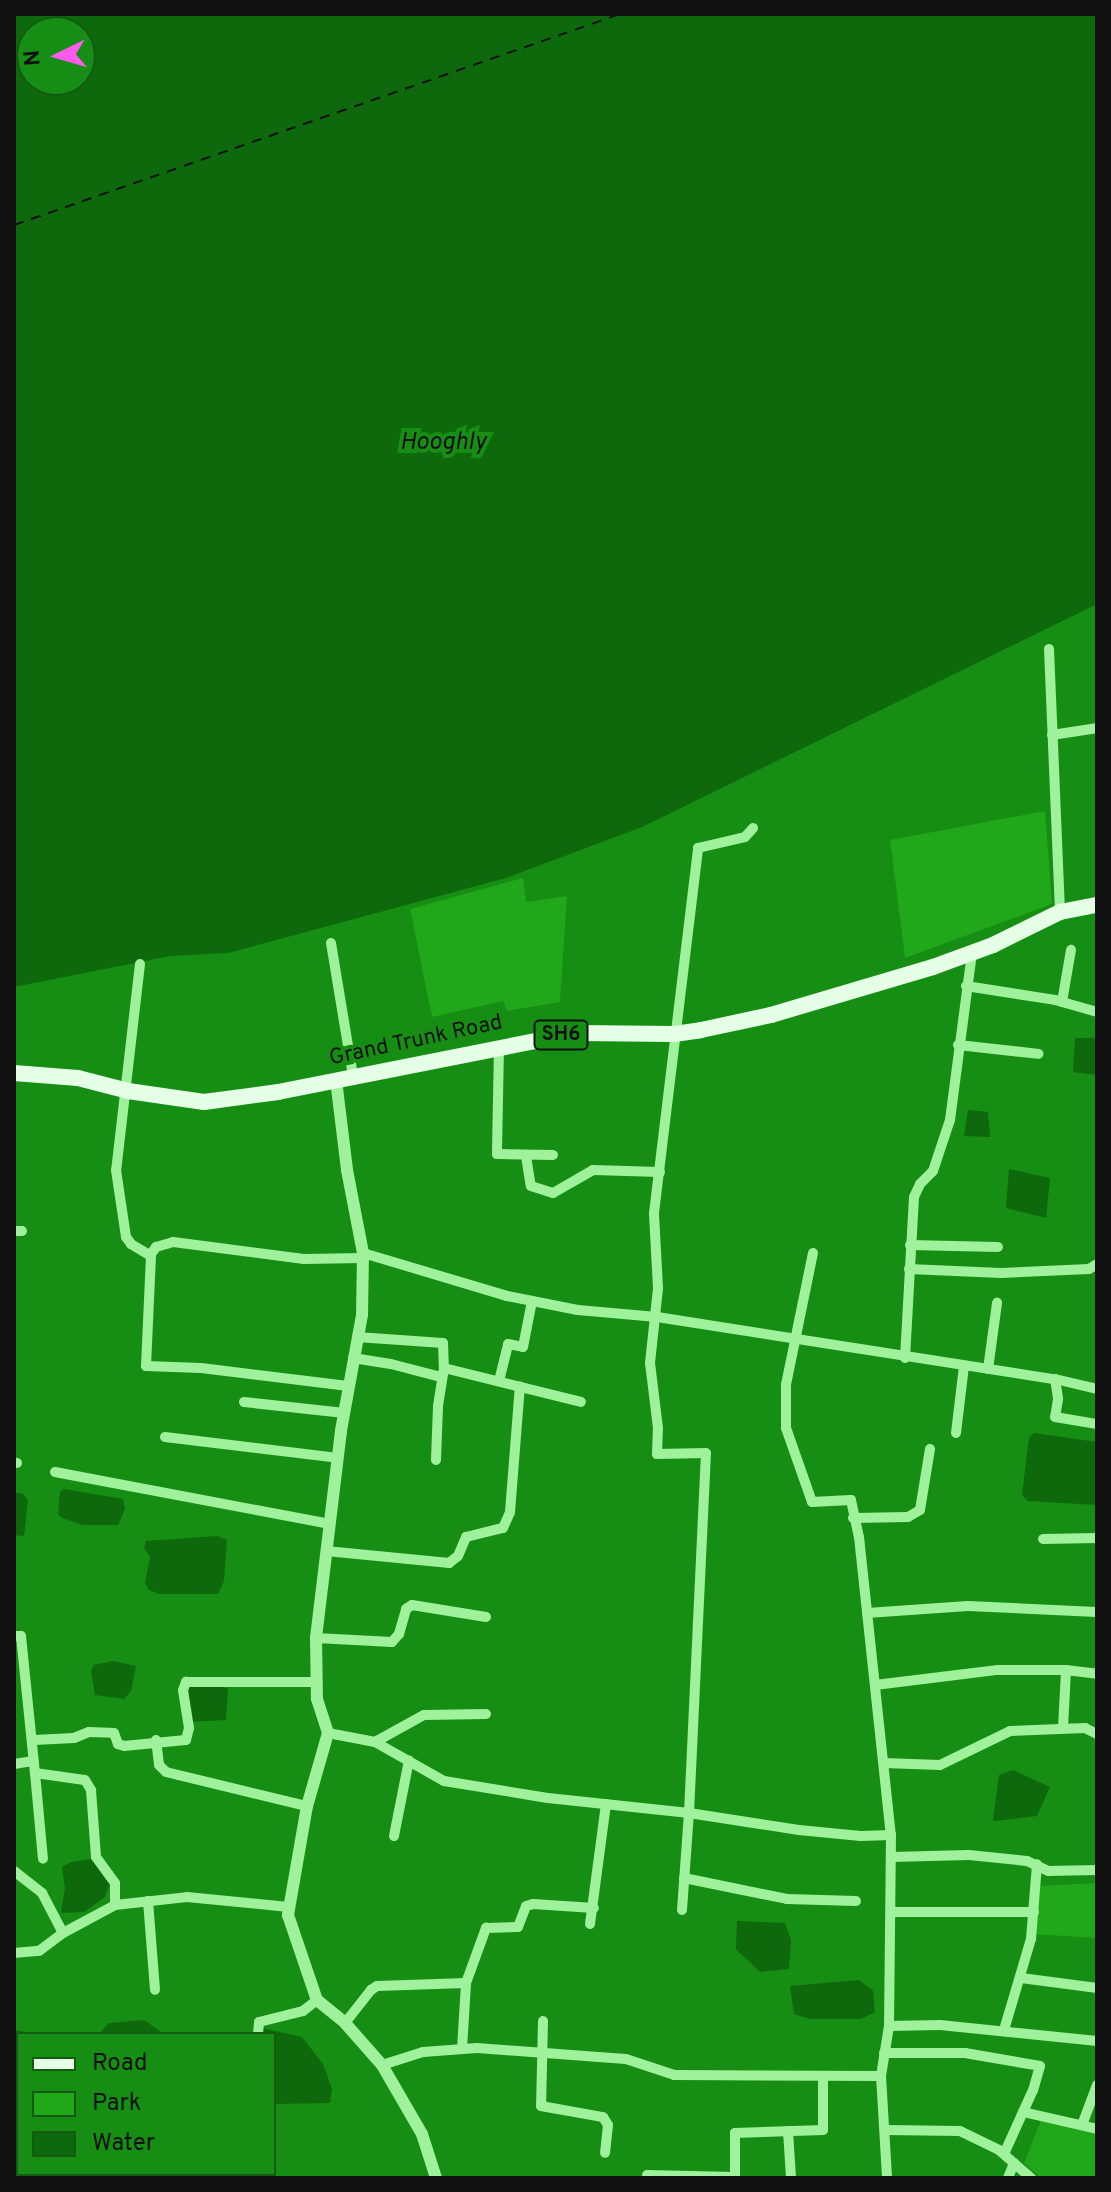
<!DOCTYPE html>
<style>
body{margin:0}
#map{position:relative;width:1111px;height:2192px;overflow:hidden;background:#168d13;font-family:Overpass,sans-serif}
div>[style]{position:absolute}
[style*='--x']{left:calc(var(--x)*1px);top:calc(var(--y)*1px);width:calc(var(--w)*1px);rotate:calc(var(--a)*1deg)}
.green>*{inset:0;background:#21a71a}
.water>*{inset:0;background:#0d690b}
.ferry>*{height:2px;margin-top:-1px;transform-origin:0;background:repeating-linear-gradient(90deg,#111 0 10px,transparent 0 18px)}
.minor>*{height:10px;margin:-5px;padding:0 5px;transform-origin:5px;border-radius:5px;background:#9ff19b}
.tertiary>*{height:12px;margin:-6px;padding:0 6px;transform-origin:6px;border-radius:6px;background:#9ff19b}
.primary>*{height:16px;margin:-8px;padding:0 8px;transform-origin:8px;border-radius:8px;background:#e5ffe6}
span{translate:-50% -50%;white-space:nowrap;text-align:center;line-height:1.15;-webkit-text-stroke:8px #168d13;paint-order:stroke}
.shield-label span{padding:2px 6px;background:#168d13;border:2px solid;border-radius:6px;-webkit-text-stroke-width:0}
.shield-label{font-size:20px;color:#111;font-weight:700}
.street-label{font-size:22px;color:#111}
.water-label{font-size:24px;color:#111;font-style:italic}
.frame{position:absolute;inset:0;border:16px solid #111;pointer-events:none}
.legend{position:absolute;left:16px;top:2032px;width:260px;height:144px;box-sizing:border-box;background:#168d13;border:2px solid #145b12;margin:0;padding:10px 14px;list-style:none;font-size:24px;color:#111}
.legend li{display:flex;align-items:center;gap:16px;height:40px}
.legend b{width:40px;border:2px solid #145b12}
.north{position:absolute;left:16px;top:16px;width:80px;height:80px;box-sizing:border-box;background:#168d13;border:2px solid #145b12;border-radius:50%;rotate:265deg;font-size:22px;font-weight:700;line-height:32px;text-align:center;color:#111}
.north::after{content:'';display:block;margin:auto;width:28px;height:36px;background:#ff5bec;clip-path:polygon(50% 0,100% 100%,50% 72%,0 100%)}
</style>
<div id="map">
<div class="green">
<i style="clip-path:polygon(1045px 811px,1052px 904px,905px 958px,890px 840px)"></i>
<i style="clip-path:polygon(523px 878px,526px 902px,567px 896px,560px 1002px,507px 1011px,503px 1001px,432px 1017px,410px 909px)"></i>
<i style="clip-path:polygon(1097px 1883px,1097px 1938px,1030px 1934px,1038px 1886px)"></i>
<i style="clip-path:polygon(1044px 2113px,1097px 2127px,1097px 2178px,1041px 2178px,1024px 2163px)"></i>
</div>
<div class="water">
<i style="clip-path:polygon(evenodd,14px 14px,1097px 14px,1097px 604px,642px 827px,506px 878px,228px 953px,170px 956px,14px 987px,14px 14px,32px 32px,80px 32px,80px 80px,32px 80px,32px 32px)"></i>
<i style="clip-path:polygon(1075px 1038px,1097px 1038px,1097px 1075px,1073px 1072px)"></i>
<i style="clip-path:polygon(968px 1110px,988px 1112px,990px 1137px,964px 1136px)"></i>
<i style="clip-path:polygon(1009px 1169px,1050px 1178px,1046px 1218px,1006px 1208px)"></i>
<i style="clip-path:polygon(1034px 1433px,1097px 1442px,1097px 1505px,1028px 1501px,1022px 1495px,1029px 1438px)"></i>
<i style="clip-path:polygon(64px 1489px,123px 1499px,125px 1509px,118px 1525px,82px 1525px,62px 1518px,58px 1514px,60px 1492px)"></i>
<i style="clip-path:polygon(14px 1493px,22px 1493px,28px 1500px,24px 1536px,14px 1535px)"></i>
<i style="clip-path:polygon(217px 1536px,227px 1540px,224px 1581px,218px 1594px,159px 1594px,149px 1590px,145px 1583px,150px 1557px,144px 1548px,146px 1541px)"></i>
<i style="clip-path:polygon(113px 1661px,136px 1666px,131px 1691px,124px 1699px,95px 1695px,91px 1671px,94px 1665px)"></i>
<i style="clip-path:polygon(209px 1680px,228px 1689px,226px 1720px,187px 1722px,189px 1682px)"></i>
<i style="clip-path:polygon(1013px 1770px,1050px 1787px,1037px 1816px,993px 1821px,999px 1775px)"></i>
<i style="clip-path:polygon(92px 1859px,105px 1864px,110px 1882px,105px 1897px,84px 1912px,61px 1913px,65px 1888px,62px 1867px,71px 1862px)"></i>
<i style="clip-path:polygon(737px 1921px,785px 1923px,791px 1940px,789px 1969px,760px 1972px,736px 1949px)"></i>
<i style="clip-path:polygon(859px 1980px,873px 1991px,875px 2012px,861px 2019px,810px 2019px,794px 2014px,790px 1986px)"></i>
<i style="clip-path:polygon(144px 2020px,164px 2034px,99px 2034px,109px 2023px)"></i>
<i style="clip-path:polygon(257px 2027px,302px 2037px,323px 2064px,332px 2089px,330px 2103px,274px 2104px,274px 2034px,256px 2034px)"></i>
<i style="clip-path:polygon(14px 2030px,36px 2034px,18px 2034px,18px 2174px,94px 2174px,97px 2176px,16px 2178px)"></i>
</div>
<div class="ferry">
<i style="--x:14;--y:225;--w:642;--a:-19.2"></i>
</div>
<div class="minor">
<i style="--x:1049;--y:649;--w:263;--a:87.6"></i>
<i style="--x:1052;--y:735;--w:46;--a:-8.8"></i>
<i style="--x:331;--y:943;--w:135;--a:80.6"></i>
<i style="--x:140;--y:964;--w:207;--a:96.6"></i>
<i style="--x:116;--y:1170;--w:68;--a:81.5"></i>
<i style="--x:126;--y:1237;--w:9;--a:54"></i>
<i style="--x:131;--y:1244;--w:23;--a:31"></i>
<i style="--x:966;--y:986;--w:90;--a:8.9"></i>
<i style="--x:1055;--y:1000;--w:44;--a:15.9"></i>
<i style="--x:1062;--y:1002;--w:53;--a:-80.2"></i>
<i style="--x:958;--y:1045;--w:81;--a:6.3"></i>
<i style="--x:499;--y:1047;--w:107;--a:91.1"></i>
<i style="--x:497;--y:1154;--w:56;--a:1"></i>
<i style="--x:526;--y:1156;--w:30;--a:81"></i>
<i style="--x:531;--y:1186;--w:23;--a:18"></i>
<i style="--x:553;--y:1193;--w:46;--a:-29.9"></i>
<i style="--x:593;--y:1170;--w:67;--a:1.7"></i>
<i style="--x:14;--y:1231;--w:8;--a:0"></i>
<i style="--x:910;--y:1245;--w:88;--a:1.3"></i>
<i style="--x:363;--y:1253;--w:150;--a:16.6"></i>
<i style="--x:507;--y:1296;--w:72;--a:11.2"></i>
<i style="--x:578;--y:1310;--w:79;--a:5.1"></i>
<i style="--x:657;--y:1317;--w:403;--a:8.9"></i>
<i style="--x:1055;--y:1379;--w:20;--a:81"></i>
<i style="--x:1058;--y:1399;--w:18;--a:99"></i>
<i style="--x:1055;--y:1417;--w:43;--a:9.5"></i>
<i style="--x:813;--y:1253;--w:135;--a:101.6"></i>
<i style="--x:786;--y:1385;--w:43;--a:90"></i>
<i style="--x:786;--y:1428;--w:78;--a:70.6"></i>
<i style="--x:812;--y:1502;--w:39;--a:-3"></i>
<i style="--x:851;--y:1500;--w:38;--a:78"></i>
<i style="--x:859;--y:1537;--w:300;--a:83.9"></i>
<i style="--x:891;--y:1835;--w:191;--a:90.6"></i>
<i style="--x:889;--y:2026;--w:51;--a:99.1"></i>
<i style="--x:881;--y:2076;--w:102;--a:86.6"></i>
<i style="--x:909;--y:1269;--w:92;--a:2.5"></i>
<i style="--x:1001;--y:1273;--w:88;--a:-2.6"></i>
<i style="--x:1089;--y:1269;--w:9;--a:-32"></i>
<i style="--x:357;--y:1337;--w:86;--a:4"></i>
<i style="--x:443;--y:1343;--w:25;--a:88"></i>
<i style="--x:444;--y:1368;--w:39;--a:99"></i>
<i style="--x:438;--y:1407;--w:53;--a:92.2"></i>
<i style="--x:353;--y:1358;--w:38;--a:9"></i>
<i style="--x:391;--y:1364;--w:52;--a:14.6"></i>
<i style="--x:905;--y:1358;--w:161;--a:-86.8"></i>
<i style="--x:914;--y:1197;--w:14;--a:-65"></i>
<i style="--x:920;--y:1184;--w:18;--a:-45"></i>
<i style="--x:933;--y:1171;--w:54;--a:-71.6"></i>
<i style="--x:950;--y:1120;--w:168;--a:-82.5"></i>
<i style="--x:444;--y:1368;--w:141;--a:13.9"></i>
<i style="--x:988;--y:1369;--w:67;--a:-82.2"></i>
<i style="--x:1055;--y:1379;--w:43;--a:13.4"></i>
<i style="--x:499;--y:1381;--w:38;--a:-76"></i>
<i style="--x:508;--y:1344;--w:15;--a:11"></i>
<i style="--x:523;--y:1347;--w:47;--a:-78.9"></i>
<i style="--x:348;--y:1386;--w:148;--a:-173"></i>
<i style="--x:201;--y:1368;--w:55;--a:-177.9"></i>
<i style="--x:146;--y:1366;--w:112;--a:-87.4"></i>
<i style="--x:151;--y:1254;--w:9;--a:-54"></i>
<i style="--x:156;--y:1247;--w:18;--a:-16"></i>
<i style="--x:173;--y:1242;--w:132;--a:7.4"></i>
<i style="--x:304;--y:1259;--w:59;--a:-1"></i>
<i style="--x:244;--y:1402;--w:101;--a:6.3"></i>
<i style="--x:956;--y:1433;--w:67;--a:-83.2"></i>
<i style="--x:165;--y:1437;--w:174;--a:6.9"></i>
<i style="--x:14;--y:1463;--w:3;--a:0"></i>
<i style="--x:55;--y:1472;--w:280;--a:10.7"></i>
<i style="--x:853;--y:1518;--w:55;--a:-1"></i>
<i style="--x:908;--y:1517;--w:14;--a:-30"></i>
<i style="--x:920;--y:1510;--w:62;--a:-80.7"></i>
<i style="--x:1043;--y:1539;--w:54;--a:-1.1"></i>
<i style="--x:326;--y:1551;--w:124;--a:5.6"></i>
<i style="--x:449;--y:1563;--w:11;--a:-38"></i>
<i style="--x:458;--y:1556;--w:21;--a:-67"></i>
<i style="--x:466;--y:1537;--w:38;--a:-14"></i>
<i style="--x:503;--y:1528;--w:17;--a:-66"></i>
<i style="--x:510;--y:1512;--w:126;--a:-85.5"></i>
<i style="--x:867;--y:1613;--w:101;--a:-4"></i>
<i style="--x:968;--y:1606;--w:129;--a:2.7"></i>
<i style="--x:14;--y:1636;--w:7;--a:0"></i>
<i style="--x:21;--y:1636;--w:138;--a:84.2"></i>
<i style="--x:35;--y:1773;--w:50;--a:8"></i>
<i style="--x:85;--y:1780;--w:12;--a:59"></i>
<i style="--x:91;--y:1790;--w:67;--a:85.7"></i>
<i style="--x:96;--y:1857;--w:32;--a:54"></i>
<i style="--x:115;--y:1883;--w:22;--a:90"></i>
<i style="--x:316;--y:1638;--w:76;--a:3"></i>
<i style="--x:392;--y:1642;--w:11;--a:-49"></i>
<i style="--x:399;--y:1634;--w:26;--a:-74"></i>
<i style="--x:406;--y:1609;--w:7;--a:-34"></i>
<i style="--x:412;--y:1605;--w:75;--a:9.2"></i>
<i style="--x:875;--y:1685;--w:124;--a:-7"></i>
<i style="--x:998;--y:1670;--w:68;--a:0"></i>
<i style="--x:1063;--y:1728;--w:58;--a:-87"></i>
<i style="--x:1066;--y:1670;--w:31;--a:7"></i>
<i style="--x:328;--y:1733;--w:48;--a:10.8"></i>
<i style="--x:375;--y:1742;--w:79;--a:29.5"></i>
<i style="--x:444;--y:1781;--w:105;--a:9.3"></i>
<i style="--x:548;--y:1798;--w:142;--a:6.1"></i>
<i style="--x:689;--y:1813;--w:360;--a:-87.3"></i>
<i style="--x:706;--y:1453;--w:49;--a:178.8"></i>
<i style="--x:657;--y:1454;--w:26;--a:-88"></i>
<i style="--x:658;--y:1428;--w:65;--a:-97"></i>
<i style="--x:650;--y:1363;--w:75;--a:-83.9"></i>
<i style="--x:658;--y:1288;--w:75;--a:-93.1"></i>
<i style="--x:654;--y:1213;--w:368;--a:-83.1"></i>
<i style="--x:698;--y:848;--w:48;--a:-13.2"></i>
<i style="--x:745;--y:837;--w:12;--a:-48"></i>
<i style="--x:34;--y:1740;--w:40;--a:-2.9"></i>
<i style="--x:74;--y:1738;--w:16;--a:-22"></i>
<i style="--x:89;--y:1732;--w:25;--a:2"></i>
<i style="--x:114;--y:1733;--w:12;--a:70"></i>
<i style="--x:118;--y:1744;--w:6;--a:18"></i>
<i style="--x:124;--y:1746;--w:62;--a:-5.5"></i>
<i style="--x:186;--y:1740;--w:12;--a:-76"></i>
<i style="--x:189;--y:1728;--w:38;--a:-99"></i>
<i style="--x:183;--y:1690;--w:9;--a:-69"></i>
<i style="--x:186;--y:1682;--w:131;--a:0"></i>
<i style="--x:156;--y:1740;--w:25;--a:83"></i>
<i style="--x:159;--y:1765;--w:10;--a:45"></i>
<i style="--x:166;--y:1772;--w:145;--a:13.6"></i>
<i style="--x:375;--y:1742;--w:56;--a:-28.9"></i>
<i style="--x:424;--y:1715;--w:62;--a:-0.9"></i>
<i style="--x:884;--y:1763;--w:56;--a:2"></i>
<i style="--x:940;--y:1765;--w:78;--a:-25.9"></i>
<i style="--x:1010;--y:1731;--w:75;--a:-2.3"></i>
<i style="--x:1085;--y:1728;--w:13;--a:27"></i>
<i style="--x:14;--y:1764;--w:20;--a:-9"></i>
<i style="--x:35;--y:1773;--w:86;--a:84.7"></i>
<i style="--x:394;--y:1836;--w:77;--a:-78.8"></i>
<i style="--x:891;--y:1857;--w:78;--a:-1.5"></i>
<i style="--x:969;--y:1855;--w:58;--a:5.9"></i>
<i style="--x:1027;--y:1861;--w:23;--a:25"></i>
<i style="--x:1048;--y:1871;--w:49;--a:-1.2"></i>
<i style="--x:14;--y:1871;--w:36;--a:38"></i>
<i style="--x:42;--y:1893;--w:45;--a:62.3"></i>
<i style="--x:684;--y:1878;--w:105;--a:11.5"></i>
<i style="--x:787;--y:1899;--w:69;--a:1.7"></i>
<i style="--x:148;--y:1901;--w:89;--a:85.5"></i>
<i style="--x:682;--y:1910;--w:97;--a:-85.9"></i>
<i style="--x:689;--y:1813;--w:111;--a:8.8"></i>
<i style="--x:799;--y:1830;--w:62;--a:5.5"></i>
<i style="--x:861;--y:1836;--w:30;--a:-2"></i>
<i style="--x:892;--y:1912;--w:142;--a:0"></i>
<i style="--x:590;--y:1924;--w:121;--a:-82.4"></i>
<i style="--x:14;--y:1953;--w:25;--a:-5"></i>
<i style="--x:39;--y:1951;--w:30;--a:-37"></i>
<i style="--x:63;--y:1933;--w:59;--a:-28.3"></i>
<i style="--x:115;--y:1905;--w:72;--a:-6.3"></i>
<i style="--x:187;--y:1897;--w:102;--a:5.6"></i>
<i style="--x:1021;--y:1978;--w:77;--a:7.5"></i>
<i style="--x:543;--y:2021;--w:85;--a:91.3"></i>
<i style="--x:541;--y:2106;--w:63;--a:10.1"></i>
<i style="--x:603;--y:2117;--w:9;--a:58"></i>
<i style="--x:608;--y:2125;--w:28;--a:96"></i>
<i style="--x:345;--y:2023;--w:42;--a:-51.8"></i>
<i style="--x:371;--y:1990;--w:7;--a:-34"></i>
<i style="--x:377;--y:1986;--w:89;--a:-1.9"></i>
<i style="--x:889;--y:2026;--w:51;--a:-1.1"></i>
<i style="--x:940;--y:2025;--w:158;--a:5.8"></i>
<i style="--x:1004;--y:2030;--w:95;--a:-73.5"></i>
<i style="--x:1031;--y:1939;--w:75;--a:-85.4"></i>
<i style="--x:258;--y:2034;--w:12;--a:-85"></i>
<i style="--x:259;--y:2022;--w:45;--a:-14"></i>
<i style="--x:303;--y:2011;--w:18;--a:-38"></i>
<i style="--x:462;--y:2049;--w:66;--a:-86.5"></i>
<i style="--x:466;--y:1983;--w:59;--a:-70"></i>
<i style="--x:486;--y:1928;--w:32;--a:-2"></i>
<i style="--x:518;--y:1927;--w:22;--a:-69"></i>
<i style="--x:526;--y:1906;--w:7;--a:-16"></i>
<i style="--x:533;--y:1904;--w:61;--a:3.8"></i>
<i style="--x:884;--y:2053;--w:81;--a:0"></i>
<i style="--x:965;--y:2053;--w:76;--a:9.8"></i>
<i style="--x:1040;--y:2066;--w:25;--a:106"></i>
<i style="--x:1033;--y:2090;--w:70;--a:114.4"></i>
<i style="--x:382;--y:2065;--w:43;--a:-17.6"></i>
<i style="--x:423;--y:2052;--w:54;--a:-4.2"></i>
<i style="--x:477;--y:2048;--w:149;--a:4.2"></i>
<i style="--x:626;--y:2059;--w:51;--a:18.4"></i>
<i style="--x:674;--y:2075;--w:207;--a:0.3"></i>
<i style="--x:1023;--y:2112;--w:76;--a:12.9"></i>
<i style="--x:1082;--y:2125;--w:43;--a:-69.4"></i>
<i style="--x:886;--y:2130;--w:74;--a:0.8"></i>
<i style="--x:960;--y:2131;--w:43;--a:26"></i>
<i style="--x:999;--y:2150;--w:43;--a:41.2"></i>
<i style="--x:788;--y:2131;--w:47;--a:86.3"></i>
<i style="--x:647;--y:2175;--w:88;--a:1.3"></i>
<i style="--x:222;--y:2178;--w:4;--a:-76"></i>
<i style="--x:735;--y:2178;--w:45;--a:-90"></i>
<i style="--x:735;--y:2133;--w:88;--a:-2"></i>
<i style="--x:823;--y:2130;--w:52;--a:-90"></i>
<i style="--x:1008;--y:2178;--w:16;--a:-68"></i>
</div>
<div class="tertiary">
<i style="--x:336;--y:1080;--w:91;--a:83"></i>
<i style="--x:347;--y:1170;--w:85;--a:79.1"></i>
<i style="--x:363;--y:1253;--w:62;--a:90.9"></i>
<i style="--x:362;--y:1315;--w:118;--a:100.3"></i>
<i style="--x:341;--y:1431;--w:209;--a:96.9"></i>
<i style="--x:316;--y:1638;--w:61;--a:89.1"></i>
<i style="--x:317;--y:1699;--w:36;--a:72"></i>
<i style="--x:328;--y:1733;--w:76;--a:106"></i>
<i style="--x:307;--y:1806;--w:111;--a:99.9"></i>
<i style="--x:288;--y:1915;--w:90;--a:71.2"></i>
<i style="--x:317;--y:2000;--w:36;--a:39"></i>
<i style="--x:345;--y:2023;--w:56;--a:48.6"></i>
<i style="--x:382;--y:2065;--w:80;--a:59.9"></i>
<i style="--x:422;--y:2134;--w:46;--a:72.3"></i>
</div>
<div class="primary">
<i style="--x:14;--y:1073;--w:64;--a:4.5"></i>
<i style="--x:78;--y:1078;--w:52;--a:14.6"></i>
<i style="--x:128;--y:1091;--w:77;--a:8.2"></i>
<i style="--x:204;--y:1102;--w:75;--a:-7.7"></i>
<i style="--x:278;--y:1092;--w:305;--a:-11.2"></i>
<i style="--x:577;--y:1033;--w:97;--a:0.6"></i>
<i style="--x:674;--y:1034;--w:27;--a:-8"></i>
<i style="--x:701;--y:1030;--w:72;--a:-12.1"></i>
<i style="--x:771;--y:1015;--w:169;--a:-16.5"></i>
<i style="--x:933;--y:967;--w:64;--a:-20.1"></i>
<i style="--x:993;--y:945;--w:75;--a:-26.2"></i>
<i style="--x:1060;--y:912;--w:38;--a:-11"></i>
</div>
<div class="shield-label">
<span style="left:561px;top:1035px">SH6</span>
</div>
<div class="street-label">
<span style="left:416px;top:1041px;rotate:-12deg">Grand Trunk Road</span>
</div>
<div class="water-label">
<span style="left:443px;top:444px">Hooghly</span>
</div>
<div class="frame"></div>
<ul class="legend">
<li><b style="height:10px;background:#e5ffe6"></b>Road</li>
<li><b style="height:22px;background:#21a71a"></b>Park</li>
<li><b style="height:22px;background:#0d690b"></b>Water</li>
</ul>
<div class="north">N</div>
</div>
